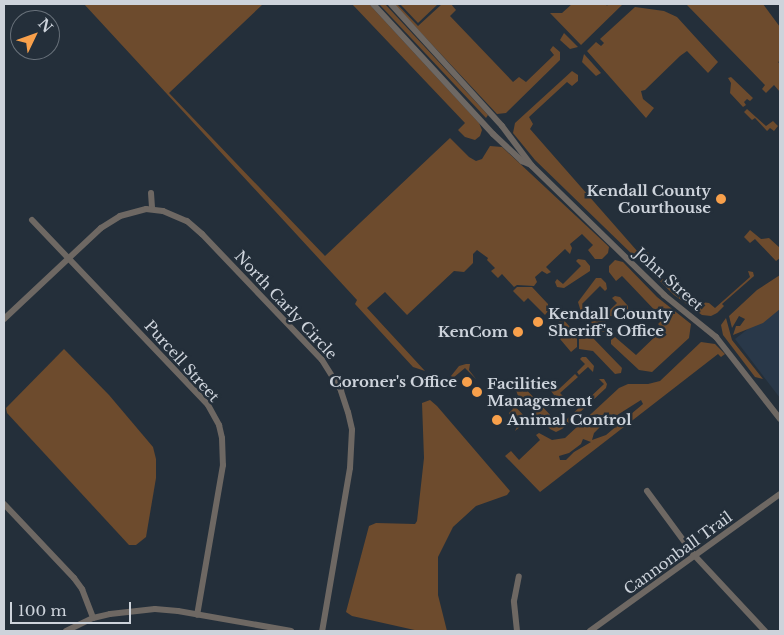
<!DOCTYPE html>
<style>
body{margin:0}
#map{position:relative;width:784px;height:635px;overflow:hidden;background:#242f3a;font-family:"Libre Baskerville",serif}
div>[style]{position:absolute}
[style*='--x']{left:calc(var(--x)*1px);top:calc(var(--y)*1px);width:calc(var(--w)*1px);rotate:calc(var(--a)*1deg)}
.built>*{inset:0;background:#293849}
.green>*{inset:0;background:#6d4b2d}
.street>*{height:6px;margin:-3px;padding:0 3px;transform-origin:3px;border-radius:3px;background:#6e6863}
.dots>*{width:14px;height:14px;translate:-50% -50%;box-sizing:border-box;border:2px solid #242f3a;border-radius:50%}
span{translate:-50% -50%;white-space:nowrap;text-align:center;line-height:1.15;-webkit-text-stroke:5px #242f3a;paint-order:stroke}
.poi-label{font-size:15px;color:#cdd3db;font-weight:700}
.right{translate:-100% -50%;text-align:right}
.left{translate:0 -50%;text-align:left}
.street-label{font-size:15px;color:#cdd3db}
.frame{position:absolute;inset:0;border:5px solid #cdd3db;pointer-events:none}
.north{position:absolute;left:10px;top:10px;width:50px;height:50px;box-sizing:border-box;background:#242f3a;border:1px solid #68717a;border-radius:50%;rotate:48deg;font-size:14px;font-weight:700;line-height:20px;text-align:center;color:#cdd3db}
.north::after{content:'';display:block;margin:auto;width:18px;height:22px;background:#f8a04b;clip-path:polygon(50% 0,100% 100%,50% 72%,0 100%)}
.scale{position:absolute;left:10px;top:602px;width:121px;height:22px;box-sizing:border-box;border:2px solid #cdd3db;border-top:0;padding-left:6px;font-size:15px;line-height:18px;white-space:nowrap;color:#cdd3db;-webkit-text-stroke:4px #242f3a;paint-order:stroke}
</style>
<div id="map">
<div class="built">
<i style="clip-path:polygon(780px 304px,780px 398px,735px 339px)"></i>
</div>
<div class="green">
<i style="clip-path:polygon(84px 4px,263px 4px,169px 93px,325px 256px,450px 138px,469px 157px,476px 161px,482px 159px,490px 146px,502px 147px,606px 244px,609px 247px,608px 253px,602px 259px,595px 259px,588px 250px,593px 245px,582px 234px,570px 244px,572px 248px,570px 254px,565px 249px,546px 267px,551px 272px,547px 274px,542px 271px,535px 277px,537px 282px,534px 286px,517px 285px,514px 287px,502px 274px,498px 278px,491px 271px,495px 268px,487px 260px,488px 258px,477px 250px,473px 254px,473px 263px,464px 272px,454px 271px,407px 315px,385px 292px,367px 308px,425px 371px,413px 367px,355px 304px,357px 300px)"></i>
<i style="clip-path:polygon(352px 4px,369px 4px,479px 123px,482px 130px,480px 136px,475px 140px,465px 137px,458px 130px,465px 123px)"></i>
<i style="clip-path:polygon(379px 4px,385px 4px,488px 115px,486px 118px)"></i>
<i style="clip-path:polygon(394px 4px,397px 4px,418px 26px,442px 4px,451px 4px,456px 10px,450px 16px,513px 82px,519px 77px,526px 82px,554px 55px,550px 50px,553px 46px,560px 52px,560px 60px,506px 113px,497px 114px)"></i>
<i style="clip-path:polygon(400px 4px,438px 4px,418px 23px)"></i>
<i style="clip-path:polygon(572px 4px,606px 4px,607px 6px,608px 4px,623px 4px,581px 45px,550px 13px,562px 13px)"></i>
<i style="clip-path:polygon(686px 4px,763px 4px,780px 27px,780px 61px,778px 62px,780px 64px,780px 92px,774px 85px,766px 93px,762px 89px,765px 85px)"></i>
<i style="clip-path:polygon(635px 7px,664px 11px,677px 17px,718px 62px,708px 73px,687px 51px,680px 56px,645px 90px,641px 91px,643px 99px,654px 108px,646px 118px,587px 51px,596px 42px,601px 46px,604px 43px,600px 39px)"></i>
<i style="clip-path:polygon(564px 33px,578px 47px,570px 49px,560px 40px)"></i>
<i style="clip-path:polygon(584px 54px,601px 73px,596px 76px,582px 62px)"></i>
<i style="clip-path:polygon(572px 71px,578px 75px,578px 81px,572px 86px,567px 82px,529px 117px,533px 124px,530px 129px,638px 252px,643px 248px,645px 250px,636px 258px,535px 160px,513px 133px,515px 123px)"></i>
<i style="clip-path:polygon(731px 77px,753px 98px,750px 101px,747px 99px,744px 102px,746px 105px,743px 107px,730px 93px,731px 83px,728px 78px)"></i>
<i style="clip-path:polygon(747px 109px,766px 126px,773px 121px,778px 126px,774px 131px,770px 128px,767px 131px,755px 118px,752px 120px,744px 112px)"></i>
<i style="clip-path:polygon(750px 230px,761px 239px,769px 238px,780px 248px,780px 258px,776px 261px,755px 239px,750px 243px,744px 237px)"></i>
<i style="clip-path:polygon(648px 252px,649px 256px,645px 260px,674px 291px,680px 287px,693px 301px,709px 303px,715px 308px,750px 277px,748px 271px,753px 272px,754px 276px,722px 304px,724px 306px,717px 313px,711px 316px,702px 315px,674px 295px,639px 261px)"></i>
<i style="clip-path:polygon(578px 259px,585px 260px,590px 266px,590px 271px,564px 288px,557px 287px,555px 282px,557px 279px,563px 284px,581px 266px,576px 261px)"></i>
<i style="clip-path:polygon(615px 260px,623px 262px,657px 297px,691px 324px,689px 338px,652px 372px,639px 370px,611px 344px,611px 340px,615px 337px,636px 355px,663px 329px,658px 324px,663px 319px,624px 278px,622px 276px,616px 281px,609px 272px,609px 266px)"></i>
<i style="clip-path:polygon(780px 275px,780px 309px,763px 323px,733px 335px,736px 326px,740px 326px,745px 319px,739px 316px,732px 328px,729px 316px,757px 290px)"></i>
<i style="clip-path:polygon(596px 278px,601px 278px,606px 283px,607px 289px,605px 291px,600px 286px,582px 304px,587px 310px,581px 312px,578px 302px)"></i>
<i style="clip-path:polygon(517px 287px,532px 287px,548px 304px,548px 311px,545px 315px,528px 298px,524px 302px,513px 291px)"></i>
<i style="clip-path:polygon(615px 296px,620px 297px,628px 306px,628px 310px,625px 312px,620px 308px,602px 325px,605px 332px,600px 331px,591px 322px,592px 317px,593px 316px,598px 321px,615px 305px,617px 303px,612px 298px)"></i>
<i style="clip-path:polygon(557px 318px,562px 318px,577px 335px,577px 347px,571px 352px,560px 339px,564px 335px,560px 330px,563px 327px)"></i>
<i style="clip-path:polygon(726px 318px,732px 340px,763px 379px,755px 377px,723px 335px,721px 325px)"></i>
<i style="clip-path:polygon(592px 337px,622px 368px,621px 373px,615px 374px,593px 351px,579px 349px,579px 339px)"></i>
<i style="clip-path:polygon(evenodd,701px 342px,715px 344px,725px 354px,721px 357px,718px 354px,540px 492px,505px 456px,511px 451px,519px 460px,540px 440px,536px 435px,539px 433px,552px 440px,565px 438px,619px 388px,628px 384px,648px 384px,660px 381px,701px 342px,641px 400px,643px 404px,606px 435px,592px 440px,594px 433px,603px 424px,641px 400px,701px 342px,583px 439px,591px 442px,574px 452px,566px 460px,560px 460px,559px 456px,569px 453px,581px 444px,583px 439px)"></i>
<i style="clip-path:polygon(64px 349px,109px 395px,153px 447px,156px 459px,156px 478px,146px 537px,136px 545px,129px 545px,7px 413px,6px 408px)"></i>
<i style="clip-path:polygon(582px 357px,586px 357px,594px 366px,593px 372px,588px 367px,579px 375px,577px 372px,585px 364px,580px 359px)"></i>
<i style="clip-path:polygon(466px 364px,470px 364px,469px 370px,476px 379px,465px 368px,453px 378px,451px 376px,459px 366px)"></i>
<i style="clip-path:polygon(575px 374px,578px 377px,560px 393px,565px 398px,557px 399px,551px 391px,553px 385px,558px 390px)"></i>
<i style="clip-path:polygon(520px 378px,526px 379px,521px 384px,555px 420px,560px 416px,566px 420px,604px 384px,599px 379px,604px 379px,607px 384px,606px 388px,562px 429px,556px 432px,550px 429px,518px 396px,515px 387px)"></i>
<i style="clip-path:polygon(500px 397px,503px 396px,507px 398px,529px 421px,529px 426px,525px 423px,515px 431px,517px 427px,509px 413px,513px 409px,502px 397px,493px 404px)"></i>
<i style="clip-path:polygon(430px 400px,437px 406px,510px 491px,507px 495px,476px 506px,453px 527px,438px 557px,438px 595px,447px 631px,419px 631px,352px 616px,346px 612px,369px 526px,376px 523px,415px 524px,417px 521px,424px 458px,422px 403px)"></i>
</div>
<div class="street">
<i style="--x:373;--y:4;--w:177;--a:47.3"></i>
<i style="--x:493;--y:134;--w:40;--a:43"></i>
<i style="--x:522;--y:161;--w:10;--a:24"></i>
<i style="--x:391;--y:4;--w:165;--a:47.7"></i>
<i style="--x:502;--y:126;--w:50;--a:53.1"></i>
<i style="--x:532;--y:166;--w:185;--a:44.3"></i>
<i style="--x:664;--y:295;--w:67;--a:38.9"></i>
<i style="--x:716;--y:337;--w:104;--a:52"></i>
<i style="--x:151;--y:193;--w:16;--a:86"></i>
<i style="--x:32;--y:220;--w:255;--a:46.4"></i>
<i style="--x:208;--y:405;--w:23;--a:61"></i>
<i style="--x:219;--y:425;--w:13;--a:77"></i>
<i style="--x:222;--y:438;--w:27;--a:88"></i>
<i style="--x:223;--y:465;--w:152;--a:99.8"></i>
<i style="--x:4;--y:319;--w:133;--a:-43.2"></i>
<i style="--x:101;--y:228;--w:22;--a:-32"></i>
<i style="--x:120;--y:216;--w:27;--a:-15"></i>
<i style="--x:146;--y:209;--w:17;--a:7"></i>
<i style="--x:163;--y:211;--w:26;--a:23"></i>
<i style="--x:187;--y:221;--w:20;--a:41"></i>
<i style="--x:202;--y:234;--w:174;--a:46.4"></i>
<i style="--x:322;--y:360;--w:36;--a:58"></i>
<i style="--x:341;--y:391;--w:22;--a:72"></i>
<i style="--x:348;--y:412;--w:18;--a:77"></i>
<i style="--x:352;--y:430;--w:38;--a:93"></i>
<i style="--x:350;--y:468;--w:165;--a:99.7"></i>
<i style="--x:647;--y:491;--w:81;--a:53.6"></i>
<i style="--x:695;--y:556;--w:103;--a:47"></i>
<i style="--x:4;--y:504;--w:102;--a:46.6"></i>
<i style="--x:74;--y:578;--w:14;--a:54"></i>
<i style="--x:82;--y:589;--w:31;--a:69"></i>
<i style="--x:66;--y:631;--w:30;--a:-26"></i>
<i style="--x:93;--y:618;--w:17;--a:-13"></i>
<i style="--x:110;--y:614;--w:45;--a:-6.3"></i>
<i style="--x:155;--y:609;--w:23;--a:5"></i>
<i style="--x:178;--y:611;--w:115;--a:10"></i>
<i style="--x:517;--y:631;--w:30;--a:-96"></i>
<i style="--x:514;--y:601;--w:25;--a:-79"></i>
<i style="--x:590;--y:631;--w:234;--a:-35.8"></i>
</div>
<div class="dots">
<i style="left:721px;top:199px;background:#f8a04b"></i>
<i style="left:538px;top:322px;background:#f8a04b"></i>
<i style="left:518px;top:332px;background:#f8a04b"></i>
<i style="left:467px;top:382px;background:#f8a04b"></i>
<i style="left:477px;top:392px;background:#f8a04b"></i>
<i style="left:497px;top:420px;background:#f8a04b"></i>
</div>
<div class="poi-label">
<span class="right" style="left:711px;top:199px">Kendall County<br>Courthouse</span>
<span class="left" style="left:548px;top:322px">Kendall County<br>Sheriff's Office</span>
<span class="right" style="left:508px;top:332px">KenCom</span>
<span class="right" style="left:457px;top:382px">Coroner's Office</span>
<span class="left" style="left:487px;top:392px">Facilities<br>Management</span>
<span class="left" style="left:507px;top:420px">Animal Control</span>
</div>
<div class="street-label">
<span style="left:669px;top:279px;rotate:42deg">John Street</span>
<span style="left:286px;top:305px;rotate:47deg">North Carly Circle</span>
<span style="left:182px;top:361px;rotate:48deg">Purcell Street</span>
<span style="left:678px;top:553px;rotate:-36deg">Cannonball Trail</span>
</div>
<div class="frame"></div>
<div class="north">N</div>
<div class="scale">100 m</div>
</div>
